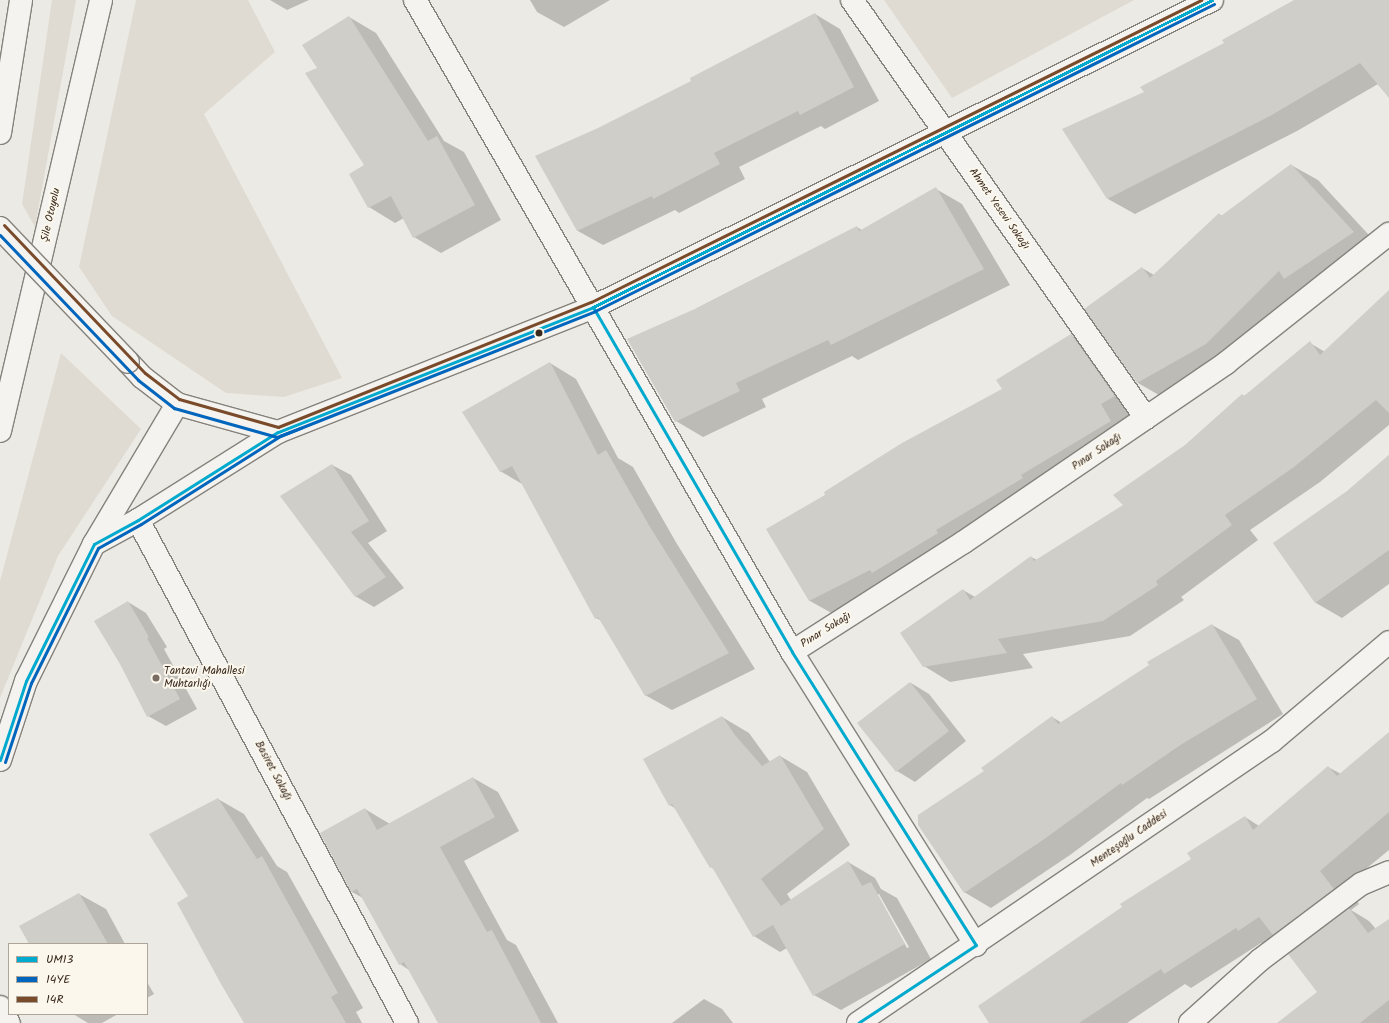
<!DOCTYPE html>
<meta charset="utf-8">
<style>
body{margin:0}
#map{position:relative;width:1389px;height:1023px;overflow:hidden;background:#eceae4;font-family:Kalam,sans-serif}
div>[style]{position:absolute}
[style*='--x']{left:calc(var(--x)*1px);top:calc(var(--y)*1px);width:calc(var(--w)*1px);rotate:calc(var(--a)*1deg)}
.built>*{inset:0;background:#dfdbd2}
.shadow>*{inset:0;background:#0003}
.building>*{inset:0;background:#d0cec9}
.roads{filter:drop-shadow(1px 0 #86827c) drop-shadow(-1px 0 #86827c) drop-shadow(0 1px #86827c) drop-shadow(0 -1px #86827c)}
.minor>*{height:22px;margin:-11px;padding:0 11px;transform-origin:11px;border-radius:11px;background:#f4f3ef}
.highway>*{height:22px;margin:-11px;padding:0 11px;transform-origin:11px;border-radius:11px;background:#f4f3ef}
.bridges{filter:drop-shadow(1px 0 #86827c) drop-shadow(-1px 0 #86827c) drop-shadow(0 1px #86827c) drop-shadow(0 -1px #86827c)}
.minor-bridge>*{height:22px;margin:-11px;padding:0 11px;transform-origin:11px;border-radius:11px;background:#f4f3ef}
.bus-1>*{height:3px;margin:-1.5px;padding:0 1.5px;transform-origin:1.5px;border-radius:1.5px;background:#00a9ce}
.bus-2>*{height:3px;margin:-1.5px;padding:0 1.5px;transform-origin:1.5px;border-radius:1.5px;background:#0065bd}
.bus-3>*{height:3px;margin:-1.5px;padding:0 1.5px;transform-origin:1.5px;border-radius:1.5px;background:#7a4b2a}
.dots>*{width:11px;height:11px;translate:-50% -50%;box-sizing:border-box;border:2px solid #fbf7ec;border-radius:50%}
span{translate:-50% -50%;white-space:nowrap;text-align:center;line-height:1.15;-webkit-text-stroke:4px #fbf7ec;paint-order:stroke}
.street-label{font-size:11px;color:#3b2a1e}
.poi-label{font-size:11px;color:#3b2a1e}
.left{translate:0 -50%;text-align:left}
.legend{position:absolute;left:8px;top:943px;width:140px;height:72px;box-sizing:border-box;background:#fbf7ec;border:1px solid #aea59a;margin:0;padding:5px 7px;list-style:none;font-size:12px;color:#3b2a1e}
.legend li{display:flex;align-items:center;gap:8px;height:20px}
.legend b{width:20px;border:1px solid #aea59a}
</style>
<div id="map">
<div class="built">
<i style="clip-path:polygon(52px 0,76px 0,35px 227px,22px 204px)"></i>
<i style="clip-path:polygon(136px 0,248px 0,275px 52px,204px 114px,342px 378px,284px 397px,226px 393px,112px 316px,79px 267px)"></i>
<i style="clip-path:polygon(884px 0,1134px 0,952px 98px)"></i>
<i style="clip-path:polygon(61px 353px,141px 429px,58px 556px,0 698px,0 581px)"></i>
</div>
<div class="shadow">
<i style="clip-path:polygon(270px 0,309px 0,287px 10px)"></i>
<i style="clip-path:polygon(530px 0,610px 0,564px 27px,537px 12px)"></i>
<i style="clip-path:polygon(1310px 0,1389px 0,1389px 97px,1378px 84px,1297px 131px,1135px 214px,1108px 199px,1145px 92px)"></i>
<i style="clip-path:polygon(815px 14px,840px 29px,879px 101px,825px 129px,821px 126px,739px 167px,745px 179px,679px 213px,675px 210px,603px 245px,578px 231px,536px 156px,598px 129px,692px 81px)"></i>
<i style="clip-path:polygon(349px 17px,376px 33px,444px 141px,464px 152px,501px 220px,441px 253px,414px 237px,404px 218px,395px 223px,369px 207px,366px 166px,318px 68px)"></i>
<i style="clip-path:polygon(1291px 165px,1318px 180px,1380px 247px,1164px 398px,1138px 383px,1142px 268px,1154px 275px,1219px 214px,1222px 216px)"></i>
<i style="clip-path:polygon(936px 189px,962px 204px,1010px 285px,858px 360px,852px 356px,762px 399px,766px 407px,703px 437px,676px 421px,697px 308px,857px 227px,863px 231px)"></i>
<i style="clip-path:polygon(1389px 292px,1389px 425px,1320px 482px,1250px 530px,1258px 540px,1181px 597px,1184px 600px,1130px 636px,1023px 654px,1033px 668px,950px 682px,924px 666px,963px 590px,975px 597px,1031px 557px,1037px 560px,1124px 505px,1242px 395px,1245px 396px,1310px 343px,1325px 352px)"></i>
<i style="clip-path:polygon(1071px 335px,1097px 349px,1140px 410px,1125px 418px,1136px 435px,835px 615px,810px 601px,767px 530px,1003px 389px)"></i>
<i style="clip-path:polygon(550px 363px,576px 379px,618px 458px,633px 467px,677px 544px,755px 669px,672px 710px,645px 695px,602px 621px,596px 618px,524px 485px,500px 471px)"></i>
<i style="clip-path:polygon(1389px 455px,1389px 584px,1342px 618px,1316px 603px,1274px 544px,1347px 492px)"></i>
<i style="clip-path:polygon(332px 465px,351px 475px,387px 531px,368px 543px,404px 588px,374px 607px,355px 596px)"></i>
<i style="clip-path:polygon(128px 602px,146px 613px,167px 647px,164px 649px,197px 709px,166px 726px,148px 716px)"></i>
<i style="clip-path:polygon(1212px 625px,1239px 640px,1283px 714px,1149px 799px,1147px 798px,1070px 855px,991px 908px,964px 892px,985px 772px,1052px 717px,1062px 723px)"></i>
<i style="clip-path:polygon(911px 683px,929px 694px,966px 741px,915px 782px,897px 771px)"></i>
<i style="clip-path:polygon(evenodd,722px 717px,749px 733px,770px 762px,780px 756px,807px 772px,850px 845px,787px 894px,791px 900px,848px 862px,875px 878px,881px 889px,897px 898px,931px 959px,841px 1010px,814px 995px,787px 948px,780px 952px,754px 936px,715px 870px,711px 867px,676px 809px,670px 805px,722px 717px,877px 894px,879px 894px,909px 947px,907px 948px,877px 894px)"></i>
<i style="clip-path:polygon(1389px 733px,1389px 850px,1345px 886px,1359px 904px,1351px 910px,1369px 921px,1376px 929px,1389px 920px,1389px 1023px,1279px 1023px,1319px 992px,1298px 948px,1278px 936px,1264px 945px,1261px 943px,1191px 988px,1185px 984px,1127px 1023px,991px 1023px,1245px 817px,1259px 826px,1328px 767px,1341px 774px)"></i>
<i style="clip-path:polygon(473px 778px,498px 792px,519px 831px,464px 861px,507px 940px,516px 945px,558px 1023px,439px 1023px,409px 970px,400px 964px,363px 898px,352px 892px,321px 834px,365px 809px,390px 824px)"></i>
<i style="clip-path:polygon(218px 799px,244px 814px,277px 866px,287px 872px,363px 1008px,356px 1012px,362px 1023px,246px 1023px,190px 897px)"></i>
<i style="clip-path:polygon(79px 894px,106px 909px,125px 944px,30px 944px)"></i>
<i style="clip-path:polygon(147px 982px,154px 994px,147px 998px)"></i>
<i style="clip-path:polygon(704px 999px,722px 1009px,733px 1023px,672px 1023px)"></i>
<i style="clip-path:polygon(73px 1014px,118px 1014px,102px 1023px,88px 1023px)"></i>
</div>
<div class="building">
<i style="clip-path:polygon(1294px 0,1389px 0,1389px 98px,1360px 63px,1270px 116px,1107px 199px,1062px 129px,1144px 92px,1140px 87px,1224px 43px,1222px 40px)"></i>
<i style="clip-path:polygon(815px 13px,854px 87px,800px 115px,798px 111px,714px 153px,720px 164px,653px 199px,652px 196px,577px 231px,535px 156px,598px 128px,691px 81px,690px 78px)"></i>
<i style="clip-path:polygon(349px 16px,428px 141px,437px 136px,475px 205px,413px 238px,391px 196px,368px 208px,349px 174px,364px 165px,305px 73px,317px 68px,302px 45px)"></i>
<i style="clip-path:polygon(1291px 164px,1354px 232px,1284px 279px,1279px 271px,1206px 344px,1137px 383px,1084px 309px,1142px 267px,1150px 278px,1219px 213px,1221px 216px)"></i>
<i style="clip-path:polygon(936px 187px,984px 269px,831px 345px,828px 340px,736px 383px,740px 391px,675px 422px,627px 339px,697px 308px,857px 226px,859px 231px)"></i>
<i style="clip-path:polygon(1389px 290px,1389px 413px,1376px 400px,1294px 467px,1225px 515px,1232px 525px,1156px 581px,1158px 585px,1103px 621px,998px 639px,1007px 653px,923px 667px,900px 633px,963px 589px,970px 600px,1031px 556px,1034px 561px,1123px 505px,1113px 495px,1185px 445px,1242px 394px,1244px 396px,1310px 341px,1320px 355px)"></i>
<i style="clip-path:polygon(1071px 334px,1115px 396px,1101px 404px,1111px 421px,1021px 475px,1023px 478px,936px 530px,938px 533px,872px 573px,870px 570px,809px 601px,766px 529px,825px 495px,824px 492px,902px 443px,1002px 389px,996px 380px)"></i>
<i style="clip-path:polygon(550px 362px,598px 455px,606px 450px,650px 527px,729px 653px,645px 696px,598px 617px,595px 619px,512px 466px,500px 472px,462px 412px)"></i>
<i style="clip-path:polygon(1389px 455px,1389px 550px,1315px 603px,1273px 543px,1347px 491px)"></i>
<i style="clip-path:polygon(332px 464px,369px 521px,351px 532px,386px 577px,355px 597px,280px 496px)"></i>
<i style="clip-path:polygon(128px 601px,149px 637px,147px 638px,180px 699px,147px 717px,120px 664px,94px 621px)"></i>
<i style="clip-path:polygon(1212px 624px,1257px 699px,1182px 744px,1122px 785px,1121px 783px,1043px 840px,964px 893px,918px 825px,918px 815px,984px 771px,981px 768px,1052px 716px,1058px 724px,1149px 665px,1147px 662px)"></i>
<i style="clip-path:polygon(910px 682px,949px 731px,896px 772px,857px 723px)"></i>
<i style="clip-path:polygon(722px 716px,735px 735px,762px 766px,780px 755px,824px 829px,761px 879px,781px 906px,848px 861px,862px 886px,871px 882px,905px 944px,813px 996px,773px 925px,753px 937px,712px 867px,710px 868px,672px 804px,669px 806px,643px 759px)"></i>
<i style="clip-path:polygon(1389px 732px,1389px 812px,1320px 871px,1334px 889px,1273px 935px,1259px 917px,1238px 931px,1236px 928px,1164px 974px,1161px 969px,1079px 1023px,989px 1023px,978px 1006px,1122px 907px,1120px 904px,1191px 859px,1187px 853px,1245px 816px,1253px 830px,1328px 766px,1337px 776px)"></i>
<i style="clip-path:polygon(473px 777px,495px 817px,440px 847px,487px 932px,492px 930px,541px 1023px,438px 1023px,404px 962px,399px 965px,357px 889px,351px 892px,320px 833px,365px 808px,377px 830px)"></i>
<i style="clip-path:polygon(218px 798px,257px 859px,262px 856px,338px 993px,331px 997px,346px 1023px,244px 1023px,221px 984px,177px 903px,188px 896px,149px 834px)"></i>
<i style="clip-path:polygon(79px 893px,108px 944px,29px 944px,19px 926px)"></i>
<i style="clip-path:polygon(1349px 908px,1368px 933px,1389px 919px,1389px 1000px,1360px 1023px,1277px 1023px,1317px 992px,1288px 954px)"></i>
</div>
<div class="roads">
<div class="minor">
<i style="--x:415;--y:0;--w:753;--a:59.96"></i>
<i style="--x:792;--y:652;--w:346;--a:57.9"></i>
<i style="--x:852;--y:0;--w:511;--a:54.88"></i>
<i style="--x:128;--y:362;--w:21;--a:47"></i>
<i style="--x:142;--y:377;--w:44;--a:37.6"></i>
<i style="--x:177;--y:404;--w:105;--a:15.5"></i>
<i style="--x:138;--y:520;--w:570;--a:61.86"></i>
<i style="--x:94;--y:544;--w:50;--a:-28.6"></i>
<i style="--x:138;--y:520;--w:165;--a:-32.2"></i>
<i style="--x:278;--y:432;--w:339;--a:-21.6"></i>
<i style="--x:593;--y:307;--w:691;--a:-26.38"></i>
<i style="--x:792;--y:652;--w:204;--a:-32.6"></i>
<i style="--x:964;--y:542;--w:317;--a:-34.3"></i>
<i style="--x:1226;--y:363;--w:208;--a:-38.4"></i>
<i style="--x:0;--y:760;--w:83;--a:-71.8"></i>
<i style="--x:26;--y:681;--w:153;--a:-63.6"></i>
<i style="--x:94;--y:544;--w:163;--a:-59.3"></i>
<i style="--x:0;--y:1007;--w:18;--a:61"></i>
<i style="--x:858;--y:1023;--w:501;--a:-34.26"></i>
<i style="--x:1272;--y:741;--w:153;--a:-40.2"></i>
<i style="--x:1190;--y:1023;--w:94;--a:-42"></i>
<i style="--x:1260;--y:960;--w:126;--a:-37"></i>
<i style="--x:1361;--y:884;--w:30;--a:-23"></i>
</div>
<div class="highway">
<i style="--x:0;--y:133;--w:135;--a:-81"></i>
<i style="--x:0;--y:431;--w:443;--a:-76.8"></i>
</div>
</div>
<div class="bridges">
<div class="minor-bridge">
<i style="--x:0;--y:228;--w:185;--a:46.3"></i>
</div>
</div>
<div class="bus-1">
<i style="--x:593;--y:307;--w:398;--a:60"></i>
<i style="--x:792;--y:652;--w:346;--a:57.9"></i>
<i style="--x:976;--y:945;--w:141;--a:146.5"></i>
<i style="--x:0;--y:760;--w:83;--a:-71.8"></i>
<i style="--x:26;--y:681;--w:153;--a:-63.6"></i>
<i style="--x:94;--y:544;--w:50;--a:-28.6"></i>
<i style="--x:138;--y:520;--w:165;--a:-32.2"></i>
<i style="--x:278;--y:432;--w:339;--a:-21.6"></i>
<i style="--x:593;--y:307;--w:691;--a:-26.38"></i>
</div>
<div class="bus-2">
<i style="--x:0;--y:235;--w:200;--a:46.4"></i>
<i style="--x:138;--y:380;--w:46;--a:37.9"></i>
<i style="--x:174;--y:408;--w:107;--a:15.7"></i>
<i style="--x:277;--y:437;--w:26;--a:-21"></i>
<i style="--x:5;--y:762;--w:83;--a:-71.8"></i>
<i style="--x:31;--y:683;--w:151;--a:-63.6"></i>
<i style="--x:98;--y:548;--w:49;--a:-29.2"></i>
<i style="--x:141;--y:524;--w:165;--a:-32.3"></i>
<i style="--x:280;--y:436;--w:339;--a:-21.6"></i>
<i style="--x:595;--y:311;--w:691;--a:-26.38"></i>
</div>
<div class="bus-3">
<i style="--x:4;--y:225;--w:204;--a:46.4"></i>
<i style="--x:145;--y:373;--w:43;--a:37.4"></i>
<i style="--x:179;--y:399;--w:103;--a:15.8"></i>
<i style="--x:278;--y:427;--w:337;--a:-21.8"></i>
<i style="--x:591;--y:302;--w:681;--a:-26.34"></i>
</div>
<div class="dots">
<i style="left:539px;top:333px;background:#3b2a1e"></i>
<i style="left:156px;top:678px;background:#796d63"></i>
</div>
<div class="street-label">
<span style="left:999px;top:209px;rotate:55deg">Ahmet Yesevi Sokağı</span>
<span style="left:51px;top:215px;rotate:-77deg">Şile Otoyolu</span>
<span style="left:1097px;top:452px;rotate:-34deg">Pınar Sokağı</span>
<span style="left:826px;top:630px;rotate:-32deg">Pınar Sokağı</span>
<span style="left:273px;top:771px;rotate:62deg">Basiret Sokağı</span>
<span style="left:1129px;top:839px;rotate:-35deg">Menteşoğlu Caddesi</span>
</div>
<div class="poi-label">
<span class="left" style="left:164px;top:678px">Tantavi Mahallesi<br>Muhtarlığı</span>
</div>
<ul class="legend">
<li><b style="height:5px;background:#00a9ce"></b>UM13</li>
<li><b style="height:5px;background:#0065bd"></b>14YE</li>
<li><b style="height:5px;background:#7a4b2a"></b>14R</li>
</ul>
</div>
